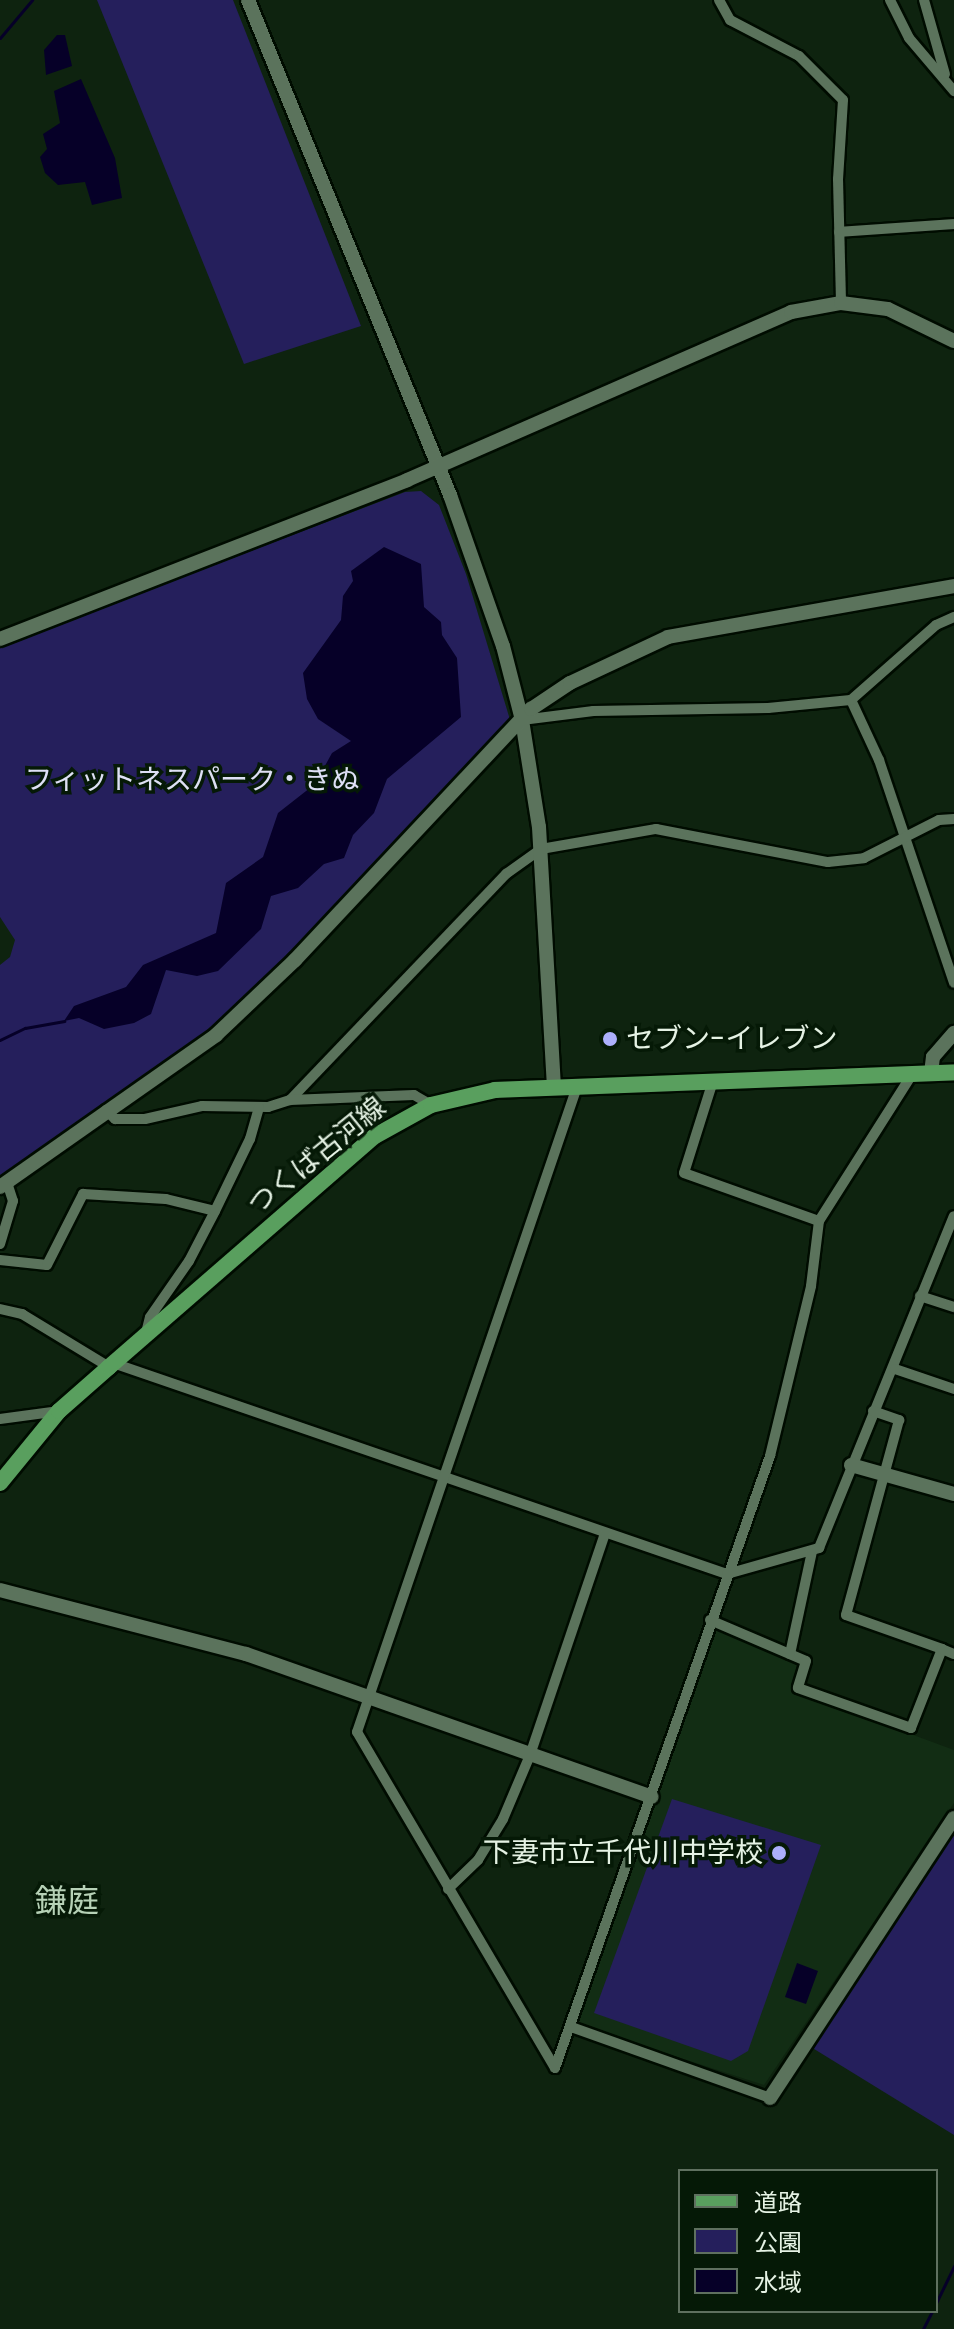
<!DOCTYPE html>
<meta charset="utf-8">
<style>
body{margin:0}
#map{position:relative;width:954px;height:2329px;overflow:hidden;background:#0e230f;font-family:Poppins,"Noto Sans JP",sans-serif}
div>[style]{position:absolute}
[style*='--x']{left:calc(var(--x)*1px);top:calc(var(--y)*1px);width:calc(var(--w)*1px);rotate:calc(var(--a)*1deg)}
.built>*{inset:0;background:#122d14}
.green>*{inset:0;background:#251f5c}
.water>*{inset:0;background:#060028}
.stream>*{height:3px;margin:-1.5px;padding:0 1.5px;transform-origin:1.5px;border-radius:1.5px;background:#060028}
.roads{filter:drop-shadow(2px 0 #000c00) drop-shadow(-2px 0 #000c00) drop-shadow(0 2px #000c00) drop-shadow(0 -2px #000c00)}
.street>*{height:10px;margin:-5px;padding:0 5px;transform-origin:5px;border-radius:5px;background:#5b735c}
.secondary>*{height:14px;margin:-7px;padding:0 7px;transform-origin:7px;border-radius:7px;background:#5b735c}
.primary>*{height:16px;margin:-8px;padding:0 8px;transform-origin:8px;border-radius:8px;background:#599f5e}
.dots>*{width:22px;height:22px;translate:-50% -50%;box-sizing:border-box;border:4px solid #051906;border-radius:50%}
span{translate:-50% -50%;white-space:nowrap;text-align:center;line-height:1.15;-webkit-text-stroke:7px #051906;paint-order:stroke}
.park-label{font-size:28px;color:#dee0f5}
.poi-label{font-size:28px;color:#e5f2e4}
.left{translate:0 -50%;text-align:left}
.right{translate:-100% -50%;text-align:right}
.street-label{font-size:28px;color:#e5f2e4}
.quarter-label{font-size:32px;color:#b6d1b6}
.legend{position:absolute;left:678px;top:2169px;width:260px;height:144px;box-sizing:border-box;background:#051906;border:2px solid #5f705f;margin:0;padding:10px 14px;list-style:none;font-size:24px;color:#e5f2e4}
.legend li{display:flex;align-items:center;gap:16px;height:40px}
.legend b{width:40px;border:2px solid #5f705f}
</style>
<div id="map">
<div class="built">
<i style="clip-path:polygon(718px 1630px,802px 1664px,794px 1691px,954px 1750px,954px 1803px,764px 2085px,578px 2025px,712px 1632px)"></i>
</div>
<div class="green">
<i style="clip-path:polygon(97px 0,233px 0,361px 326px,244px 364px)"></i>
<i style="clip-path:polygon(421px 491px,439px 505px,466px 574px,511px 723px,335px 909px,211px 1030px,0 1179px,0 965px,10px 957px,15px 940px,0 917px,0 647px,405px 492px)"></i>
<i style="clip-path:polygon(672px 1799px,821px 1845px,748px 2051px,731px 2061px,594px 2013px)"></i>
<i style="clip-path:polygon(954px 1818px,954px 2135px,806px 2044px)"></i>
</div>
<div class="water">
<i style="clip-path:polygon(57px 35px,65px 35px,72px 66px,46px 75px,44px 50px)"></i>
<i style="clip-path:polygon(81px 79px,115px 158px,122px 198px,92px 205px,85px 182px,58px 185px,45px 173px,40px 157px,47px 149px,43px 134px,60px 123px,54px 91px)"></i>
<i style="clip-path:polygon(384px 547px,421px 564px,424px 607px,441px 622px,442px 635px,457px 658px,461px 717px,387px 779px,374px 813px,353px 835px,344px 858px,324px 864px,298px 888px,271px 896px,261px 929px,218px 971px,197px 976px,166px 970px,151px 1014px,134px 1023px,104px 1029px,79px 1018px,64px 1021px,74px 1006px,126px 987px,143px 965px,216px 933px,226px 883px,263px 857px,278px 813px,315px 784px,332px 753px,351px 741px,318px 719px,307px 699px,303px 673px,341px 620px,343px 596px,353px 581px,351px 571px)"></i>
<i style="clip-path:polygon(797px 1963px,818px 1971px,806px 2004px,785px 1997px)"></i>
</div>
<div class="stream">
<i style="--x:0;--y:38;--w:50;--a:-49.9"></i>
<i style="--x:0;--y:1040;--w:28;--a:-26"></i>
<i style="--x:25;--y:1028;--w:40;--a:-10"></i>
<i style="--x:936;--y:2303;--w:41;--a:-64.1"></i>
<i style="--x:923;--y:2329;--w:20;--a:-63"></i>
</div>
<div class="roads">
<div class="street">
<i style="--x:719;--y:0;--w:23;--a:61"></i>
<i style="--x:730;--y:20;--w:78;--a:27.6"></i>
<i style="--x:799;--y:56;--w:62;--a:45"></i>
<i style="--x:843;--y:100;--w:79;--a:93.6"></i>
<i style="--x:838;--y:179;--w:124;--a:88.6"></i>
<i style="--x:890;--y:0;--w:42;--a:63.4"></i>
<i style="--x:909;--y:38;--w:70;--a:49.7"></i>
<i style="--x:924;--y:0;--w:77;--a:74.2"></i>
<i style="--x:839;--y:232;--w:115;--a:-4"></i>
<i style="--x:851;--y:700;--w:66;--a:65"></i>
<i style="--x:879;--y:760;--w:235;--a:71.4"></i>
<i style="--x:522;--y:720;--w:72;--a:-7.2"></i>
<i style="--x:593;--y:711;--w:175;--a:-1"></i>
<i style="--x:768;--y:708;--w:83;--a:-5.5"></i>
<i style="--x:851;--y:700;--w:113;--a:-41.4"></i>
<i style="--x:936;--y:625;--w:20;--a:-24"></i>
<i style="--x:713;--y:1081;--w:96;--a:107.5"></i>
<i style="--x:684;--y:1173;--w:143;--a:19.6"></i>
<i style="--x:290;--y:1100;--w:313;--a:-46.3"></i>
<i style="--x:506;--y:874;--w:43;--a:-35.5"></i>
<i style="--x:541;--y:849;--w:117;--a:-9.9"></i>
<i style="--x:656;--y:829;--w:175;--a:10.9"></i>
<i style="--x:828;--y:862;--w:36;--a:-6"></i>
<i style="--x:864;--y:858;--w:84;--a:-26.9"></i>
<i style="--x:939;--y:820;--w:15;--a:-4"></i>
<i style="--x:106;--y:1110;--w:13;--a:45"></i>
<i style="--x:115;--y:1119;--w:30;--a:0"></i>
<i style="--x:145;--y:1119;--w:58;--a:-12.8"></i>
<i style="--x:202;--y:1106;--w:66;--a:0.9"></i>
<i style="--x:268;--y:1107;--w:23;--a:-18"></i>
<i style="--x:290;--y:1100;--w:124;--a:-2.3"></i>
<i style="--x:414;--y:1095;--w:20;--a:30"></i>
<i style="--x:0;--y:1244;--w:45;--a:-73.2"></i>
<i style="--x:13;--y:1201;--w:20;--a:-108"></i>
<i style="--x:0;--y:1260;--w:47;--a:6.1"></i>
<i style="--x:47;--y:1265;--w:80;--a:-63.1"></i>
<i style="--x:83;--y:1194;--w:83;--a:3.4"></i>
<i style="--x:166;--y:1199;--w:50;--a:13.8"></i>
<i style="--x:920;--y:1296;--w:36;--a:18"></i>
<i style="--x:0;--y:1309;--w:23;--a:13"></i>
<i style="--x:22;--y:1314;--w:102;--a:31.3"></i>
<i style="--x:146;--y:1333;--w:16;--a:-76"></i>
<i style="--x:150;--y:1317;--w:68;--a:-55.1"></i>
<i style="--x:189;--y:1261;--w:56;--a:-62.5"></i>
<i style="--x:215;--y:1211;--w:80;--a:-64.1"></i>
<i style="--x:250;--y:1139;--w:32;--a:-74"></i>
<i style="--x:113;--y:1363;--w:649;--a:18.97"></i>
<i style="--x:727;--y:1574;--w:96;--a:-15.8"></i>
<i style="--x:819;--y:1548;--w:358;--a:-67.9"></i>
<i style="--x:895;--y:1369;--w:62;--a:18.7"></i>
<i style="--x:873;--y:1411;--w:28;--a:19"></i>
<i style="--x:899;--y:1420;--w:202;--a:105.2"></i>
<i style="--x:846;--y:1615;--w:102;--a:19.5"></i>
<i style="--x:0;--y:1419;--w:60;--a:-7.7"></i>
<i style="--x:710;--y:1620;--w:104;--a:23.1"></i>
<i style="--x:806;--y:1661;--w:28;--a:107"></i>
<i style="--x:798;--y:1688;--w:120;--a:19.5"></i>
<i style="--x:911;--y:1728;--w:85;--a:-68.6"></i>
<i style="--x:942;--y:1649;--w:13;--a:23"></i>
<i style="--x:790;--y:1654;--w:105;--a:-77.9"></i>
<i style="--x:448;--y:1889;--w:42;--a:-44"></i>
<i style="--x:478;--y:1860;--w:48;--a:-58.6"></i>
<i style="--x:503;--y:1819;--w:69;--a:-67.1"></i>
<i style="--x:530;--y:1755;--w:234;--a:-71.3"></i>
<i style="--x:571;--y:2027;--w:211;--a:19.6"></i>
<i style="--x:555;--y:2068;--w:390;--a:-120.5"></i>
<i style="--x:357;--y:1732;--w:681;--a:-71.17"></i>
<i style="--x:555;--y:2068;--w:649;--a:-70.64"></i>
<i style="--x:770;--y:1456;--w:175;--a:-76.4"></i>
<i style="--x:811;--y:1286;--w:65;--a:-83"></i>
<i style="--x:819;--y:1221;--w:175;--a:-57.6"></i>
</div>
<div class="secondary">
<i style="--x:248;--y:0;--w:535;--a:67.8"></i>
<i style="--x:450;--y:495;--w:160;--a:70.7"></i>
<i style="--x:503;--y:646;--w:76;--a:75.6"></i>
<i style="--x:522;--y:720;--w:108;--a:81"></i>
<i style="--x:539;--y:827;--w:260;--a:86.7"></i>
<i style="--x:0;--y:639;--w:437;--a:-21.3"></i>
<i style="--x:407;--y:480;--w:419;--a:-23.6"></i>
<i style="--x:791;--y:312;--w:51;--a:-10.2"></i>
<i style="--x:841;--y:303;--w:47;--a:7.3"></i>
<i style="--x:888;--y:309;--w:73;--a:25.9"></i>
<i style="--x:931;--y:1073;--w:16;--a:-83"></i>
<i style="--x:933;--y:1057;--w:32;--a:-49"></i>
<i style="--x:0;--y:1187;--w:264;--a:-35.1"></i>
<i style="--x:216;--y:1035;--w:109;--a:-43.5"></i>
<i style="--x:295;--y:960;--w:345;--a:-46.8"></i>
<i style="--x:531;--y:709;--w:47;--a:-33.7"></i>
<i style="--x:570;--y:683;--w:108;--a:-25.1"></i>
<i style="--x:668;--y:637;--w:291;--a:-10.1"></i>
<i style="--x:851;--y:1465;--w:107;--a:15.7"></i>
<i style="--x:0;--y:1590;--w:254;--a:14.6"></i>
<i style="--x:246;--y:1654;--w:430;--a:19.4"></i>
<i style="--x:770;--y:2098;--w:335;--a:-56.7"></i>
</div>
<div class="primary">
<i style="--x:0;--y:1483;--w:93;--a:-50.7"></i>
<i style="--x:59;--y:1411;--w:67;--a:-41.3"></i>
<i style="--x:109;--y:1367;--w:352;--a:-41"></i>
<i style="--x:375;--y:1136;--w:64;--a:-29"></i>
<i style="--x:431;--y:1105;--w:66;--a:-13.2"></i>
<i style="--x:495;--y:1090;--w:459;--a:-2.2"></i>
</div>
</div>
<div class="dots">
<i style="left:610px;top:1039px;background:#acaffb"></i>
<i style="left:779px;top:1853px;background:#acaffb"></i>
</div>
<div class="park-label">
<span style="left:192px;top:780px">フィットネスパーク・きぬ</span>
</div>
<div class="poi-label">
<span class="left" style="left:626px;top:1039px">セブン-イレブン</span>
<span class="right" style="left:763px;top:1853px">下妻市立千代川中学校</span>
</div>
<div class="street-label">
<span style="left:317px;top:1156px;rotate:-39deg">つくば古河線</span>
</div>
<div class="quarter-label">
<span style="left:67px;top:1901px">鎌庭</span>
</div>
<ul class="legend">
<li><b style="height:10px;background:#599f5e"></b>道路</li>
<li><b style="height:22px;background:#251f5c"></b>公園</li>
<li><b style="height:22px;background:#060028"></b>水域</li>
</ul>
</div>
